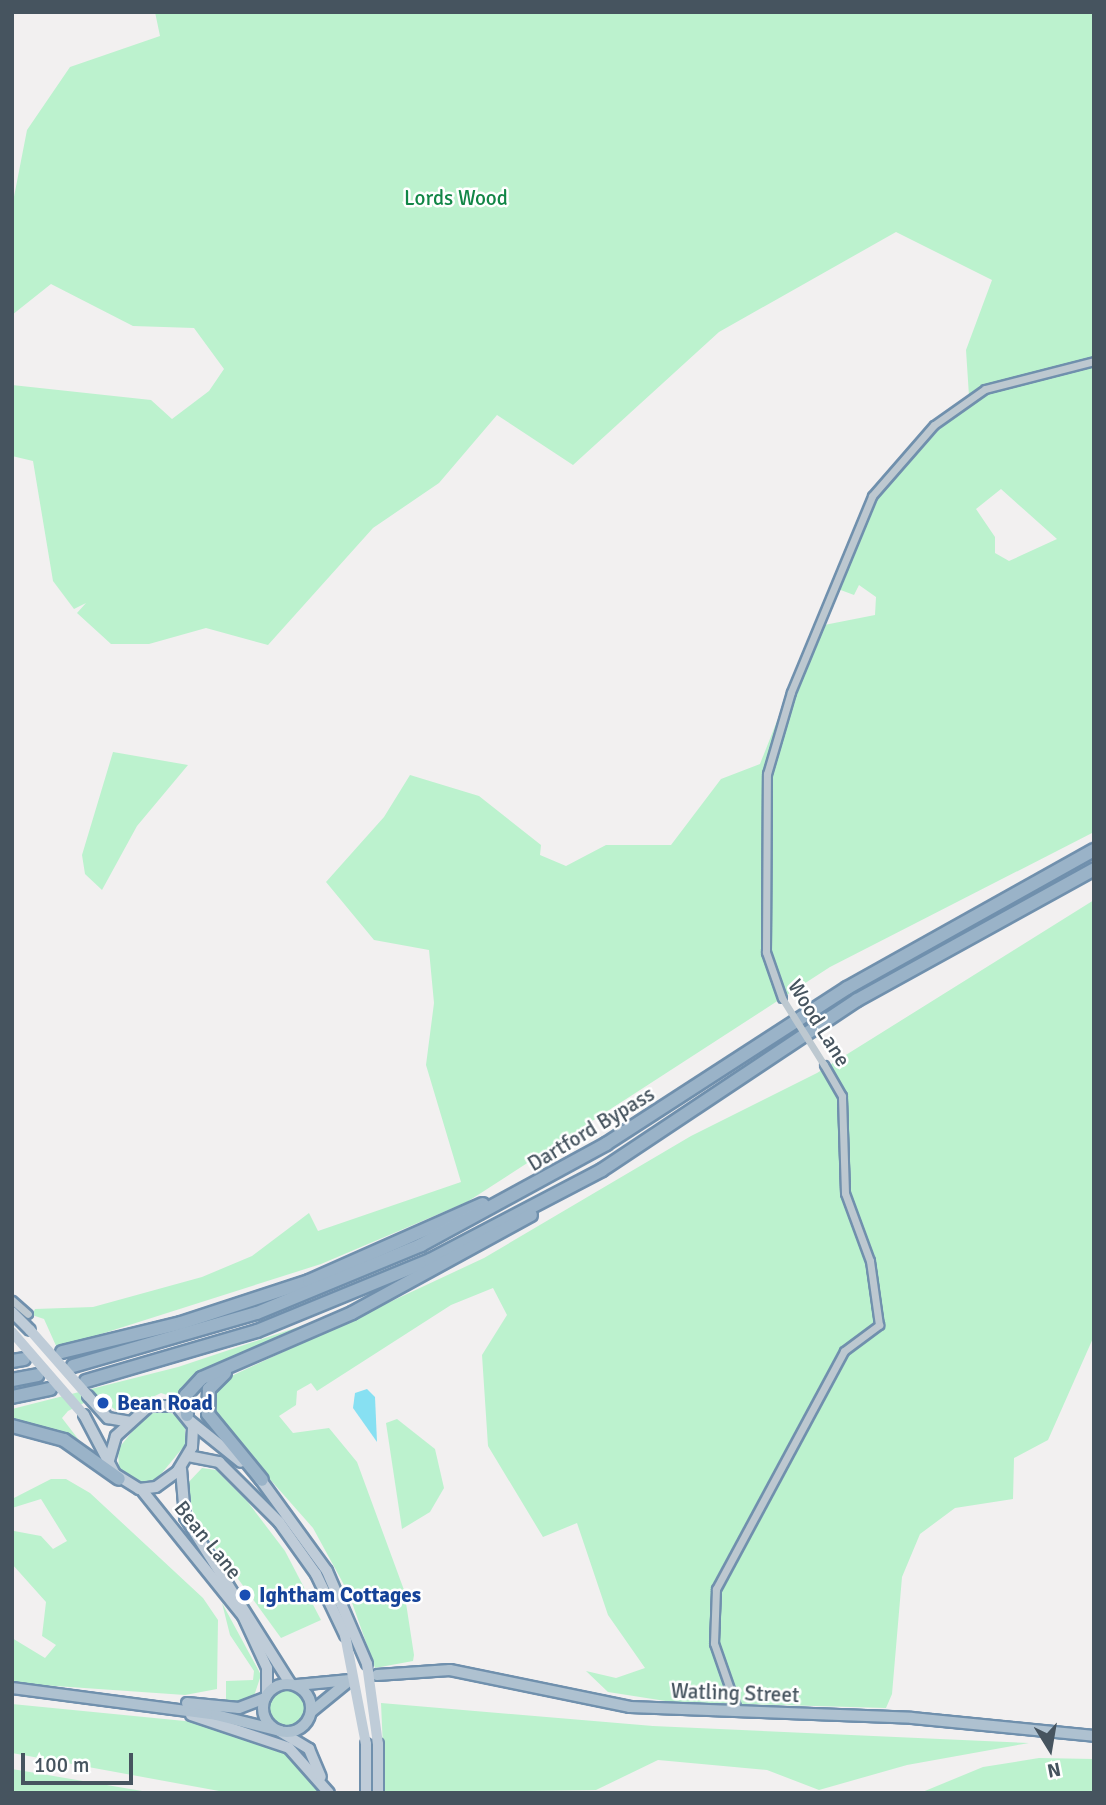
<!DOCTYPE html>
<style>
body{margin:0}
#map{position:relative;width:1106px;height:1805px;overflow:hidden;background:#f2f0f0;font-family:Signika,sans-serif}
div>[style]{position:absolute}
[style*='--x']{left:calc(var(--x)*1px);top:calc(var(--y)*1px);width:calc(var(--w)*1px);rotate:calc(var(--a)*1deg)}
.green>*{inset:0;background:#bcf2ce}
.round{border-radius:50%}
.water>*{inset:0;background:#87e0f2}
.roads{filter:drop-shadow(2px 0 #7090ad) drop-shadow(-2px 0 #7090ad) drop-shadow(0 2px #7090ad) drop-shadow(0 -2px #7090ad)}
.minor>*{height:7px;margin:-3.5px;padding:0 3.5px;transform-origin:3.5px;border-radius:3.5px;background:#bdc8d0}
.secondary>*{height:10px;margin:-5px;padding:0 5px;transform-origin:5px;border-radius:5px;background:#bfccd8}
.primary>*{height:10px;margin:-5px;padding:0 5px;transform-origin:5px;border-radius:5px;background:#aec1d0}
.primary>.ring{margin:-5px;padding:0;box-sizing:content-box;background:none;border:10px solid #aec1d0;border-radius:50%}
.trunk>*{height:12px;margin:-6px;padding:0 6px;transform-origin:6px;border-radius:6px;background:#9ab3c8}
.minor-bridge>*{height:7px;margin:-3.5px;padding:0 3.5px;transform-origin:3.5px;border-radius:3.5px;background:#bdc8d0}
.secondary-bridge>*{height:10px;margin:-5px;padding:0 5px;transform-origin:5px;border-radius:5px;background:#bfccd8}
.dots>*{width:19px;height:19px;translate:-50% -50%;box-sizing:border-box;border:4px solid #fff;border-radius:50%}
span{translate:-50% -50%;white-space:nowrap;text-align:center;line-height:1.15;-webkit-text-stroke:5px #fff;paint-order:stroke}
.park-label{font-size:21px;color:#118646}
.street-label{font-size:21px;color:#46545f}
.transit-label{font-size:21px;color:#164399;font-weight:700}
.left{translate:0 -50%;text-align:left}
.frame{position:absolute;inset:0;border:14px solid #46545f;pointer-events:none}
.north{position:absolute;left:1015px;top:1714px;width:70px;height:70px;-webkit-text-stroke:5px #fff;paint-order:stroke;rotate:169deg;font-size:19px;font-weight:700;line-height:28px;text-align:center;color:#46545f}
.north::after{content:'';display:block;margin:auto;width:24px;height:32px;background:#46545f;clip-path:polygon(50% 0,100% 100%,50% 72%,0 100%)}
.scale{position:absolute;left:21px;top:1753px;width:112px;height:32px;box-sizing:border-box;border:4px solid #46545f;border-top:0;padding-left:9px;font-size:21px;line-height:24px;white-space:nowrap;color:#46545f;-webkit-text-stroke:5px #fff;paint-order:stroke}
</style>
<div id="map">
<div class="green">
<i style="clip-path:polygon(evenodd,155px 12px,1094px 12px,1094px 832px,830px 967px,467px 1202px,321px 1264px,57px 1348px,44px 1319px,32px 1315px,35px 1309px,93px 1307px,202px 1277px,252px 1256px,309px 1213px,318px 1231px,461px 1182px,426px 1065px,434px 1003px,429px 950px,374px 940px,326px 882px,384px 817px,410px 775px,479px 796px,541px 845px,540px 855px,566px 866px,606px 845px,671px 845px,721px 779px,760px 764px,814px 627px,875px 615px,876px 597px,859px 585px,854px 595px,838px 589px,874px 503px,969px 396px,966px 350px,992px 280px,896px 232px,719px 332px,573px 465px,497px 415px,439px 483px,373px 528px,268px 645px,206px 628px,149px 644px,111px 644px,77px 613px,86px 603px,74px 609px,53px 581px,33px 461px,12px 456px,12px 385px,151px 400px,172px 419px,209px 391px,224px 369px,194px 328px,133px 326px,51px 284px,12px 315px,12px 207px,27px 130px,70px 67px,160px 36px,155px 12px,1001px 489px,1057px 539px,1009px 561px,995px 553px,995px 537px,976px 509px,1001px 489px)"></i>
<i style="clip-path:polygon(113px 752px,188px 765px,137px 826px,102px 890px,85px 874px,82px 855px)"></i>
<i style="clip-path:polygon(1094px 900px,1094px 1336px,1048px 1440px,1014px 1458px,1013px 1499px,955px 1508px,920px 1534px,902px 1577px,892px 1694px,886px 1708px,672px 1702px,608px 1692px,586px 1671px,616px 1678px,645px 1668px,608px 1615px,577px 1523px,543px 1537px,488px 1446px,482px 1355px,507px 1315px,493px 1288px,451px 1305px,317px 1391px,311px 1383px,297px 1391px,296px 1405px,279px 1416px,293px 1433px,329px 1428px,357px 1462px,404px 1590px,414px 1655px,413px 1661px,375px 1668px,349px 1594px,313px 1528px,214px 1416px,213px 1393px,223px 1380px,484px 1258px,691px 1136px,817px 1073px)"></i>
<i style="clip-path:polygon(331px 1316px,192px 1380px,179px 1399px,161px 1393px,119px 1413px,98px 1396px,68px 1411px,62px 1418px,82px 1444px,12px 1422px,12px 1409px,178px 1367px)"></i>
<i style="clip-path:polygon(165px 1409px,185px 1422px,185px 1445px,157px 1479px,139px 1483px,119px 1469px,118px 1449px,145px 1416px)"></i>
<i style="clip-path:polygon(397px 1419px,435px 1449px,444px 1488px,430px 1512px,402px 1529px,386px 1423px)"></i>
<i style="clip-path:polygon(202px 1468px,216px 1470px,247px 1501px,285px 1551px,321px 1620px,281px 1638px,196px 1521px,185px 1486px)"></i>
<i style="clip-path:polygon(51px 1479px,66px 1479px,90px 1493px,203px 1598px,218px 1620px,217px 1689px,185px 1695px,12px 1683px,12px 1638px,45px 1658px,56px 1645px,42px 1636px,46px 1602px,12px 1564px,14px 1531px,41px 1536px,53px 1549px,67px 1541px,41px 1499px,12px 1508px,12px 1499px)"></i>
<i style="clip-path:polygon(222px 1603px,261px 1675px,254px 1696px,237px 1702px,226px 1701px,226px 1681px,253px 1680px,254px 1671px,230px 1635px)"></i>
<i class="round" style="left:269px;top:1690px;width:36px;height:36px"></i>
<i style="clip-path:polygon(381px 1703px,653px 1726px,1029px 1743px,907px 1765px,819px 1790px,767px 1770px,658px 1760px,596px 1790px,385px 1793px)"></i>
<i style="clip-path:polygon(12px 1704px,195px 1722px,229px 1731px,293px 1757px,320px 1793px,230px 1793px,12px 1753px)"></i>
<i style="clip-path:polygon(1039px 1758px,1094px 1759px,1094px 1793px,920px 1793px,983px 1767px)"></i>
<i style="clip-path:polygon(12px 1769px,154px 1793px,12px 1793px)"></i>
</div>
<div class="water">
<i style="clip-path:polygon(367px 1389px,375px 1397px,377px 1442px,353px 1408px,355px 1393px)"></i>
</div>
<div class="roads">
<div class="minor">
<i style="--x:782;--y:998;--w:49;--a:-109.2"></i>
<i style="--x:766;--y:952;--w:178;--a:-89.7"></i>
<i style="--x:767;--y:774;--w:85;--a:-73.7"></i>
<i style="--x:791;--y:692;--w:212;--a:-67.5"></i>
<i style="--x:872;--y:496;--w:94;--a:-48.9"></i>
<i style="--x:934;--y:425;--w:62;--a:-35.2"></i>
<i style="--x:985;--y:389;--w:113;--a:-14.4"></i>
<i style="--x:12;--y:1300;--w:21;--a:41"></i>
<i style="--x:738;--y:1712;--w:73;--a:-109.2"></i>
<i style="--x:714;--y:1643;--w:54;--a:-87.9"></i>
<i style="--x:716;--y:1589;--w:270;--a:-61.7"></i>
<i style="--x:844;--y:1351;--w:44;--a:-36.6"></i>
<i style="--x:879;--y:1325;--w:65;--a:-98"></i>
<i style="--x:870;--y:1261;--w:72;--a:-110.2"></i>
<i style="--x:845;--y:1193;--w:97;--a:-91.8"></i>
<i style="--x:842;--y:1096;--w:36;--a:-120"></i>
</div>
<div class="secondary">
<i style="--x:12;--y:1312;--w:25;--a:45"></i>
<i style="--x:88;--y:1396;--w:30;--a:48"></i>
<i style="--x:108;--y:1418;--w:23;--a:10"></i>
<i style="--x:84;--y:1415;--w:67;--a:62.3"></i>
<i style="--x:115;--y:1474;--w:28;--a:32"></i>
<i style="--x:139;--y:1489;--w:17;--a:-7"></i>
<i style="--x:156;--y:1487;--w:26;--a:-36"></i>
<i style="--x:177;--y:1472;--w:29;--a:-59"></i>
<i style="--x:192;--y:1447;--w:21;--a:-87"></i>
<i style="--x:193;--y:1426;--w:26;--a:-129"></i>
<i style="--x:177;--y:1406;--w:28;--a:180"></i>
<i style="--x:149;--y:1406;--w:45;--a:137.7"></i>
<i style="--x:116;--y:1436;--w:26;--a:106"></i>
<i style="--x:190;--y:1421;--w:65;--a:38.8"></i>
<i style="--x:188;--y:1456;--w:32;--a:11"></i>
<i style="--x:219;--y:1462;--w:85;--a:45"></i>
<i style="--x:279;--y:1522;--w:64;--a:54.6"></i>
<i style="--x:316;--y:1574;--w:68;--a:64.6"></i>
<i style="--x:181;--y:1469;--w:48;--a:85.2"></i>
<i style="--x:185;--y:1517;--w:196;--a:57.7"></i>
<i style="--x:258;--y:1476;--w:117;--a:54"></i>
<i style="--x:327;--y:1571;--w:101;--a:66.7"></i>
<i style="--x:141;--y:1489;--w:163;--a:51.2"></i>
<i style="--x:243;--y:1616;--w:57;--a:65.2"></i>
<i style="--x:267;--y:1668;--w:26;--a:90"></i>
<i style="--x:191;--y:1715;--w:103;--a:18.6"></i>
<i style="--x:289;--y:1748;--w:60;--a:48.4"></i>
<i style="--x:281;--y:1732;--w:33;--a:31"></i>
<i style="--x:309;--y:1749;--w:30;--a:67"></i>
<i style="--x:378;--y:1744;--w:49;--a:90"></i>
<i style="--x:366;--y:1793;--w:49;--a:-90"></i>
</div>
<div class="primary">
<i style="--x:377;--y:1675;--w:73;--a:-3.9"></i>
<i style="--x:450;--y:1670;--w:184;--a:11.6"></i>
<i style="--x:630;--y:1707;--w:282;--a:2.2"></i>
<i style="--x:912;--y:1718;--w:183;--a:5.6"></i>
<i class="ring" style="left:263px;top:1684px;width:38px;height:38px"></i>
<i style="--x:297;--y:1685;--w:53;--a:-5.4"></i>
<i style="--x:12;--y:1688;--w:206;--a:7.5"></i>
<i style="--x:216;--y:1715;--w:66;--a:14"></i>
<i style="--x:187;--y:1703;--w:52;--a:5.5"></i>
<i style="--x:239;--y:1708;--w:28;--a:-21"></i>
<i style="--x:311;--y:1712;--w:50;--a:-39.4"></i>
</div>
<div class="trunk">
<i style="--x:62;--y:1352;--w:122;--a:-13.7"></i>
<i style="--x:181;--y:1323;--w:135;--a:-18.2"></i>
<i style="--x:309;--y:1281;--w:190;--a:-23.9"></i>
<i style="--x:12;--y:1361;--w:12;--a:-9"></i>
<i style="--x:73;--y:1366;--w:191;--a:-16.1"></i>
<i style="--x:257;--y:1313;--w:178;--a:-22.5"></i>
<i style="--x:421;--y:1245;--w:211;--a:-28.6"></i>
<i style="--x:606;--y:1144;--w:287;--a:-32.9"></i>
<i style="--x:847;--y:988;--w:283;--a:-29.2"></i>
<i style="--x:225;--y:1373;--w:23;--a:135"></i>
<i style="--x:209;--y:1389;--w:25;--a:92"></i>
<i style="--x:208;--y:1414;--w:85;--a:50.7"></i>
<i style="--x:12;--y:1380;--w:26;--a:-11"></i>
<i style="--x:86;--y:1381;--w:178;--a:-16.3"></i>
<i style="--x:257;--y:1331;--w:187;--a:-22.3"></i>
<i style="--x:430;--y:1260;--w:194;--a:-27.6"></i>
<i style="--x:602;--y:1170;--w:306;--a:-33.7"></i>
<i style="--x:857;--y:1000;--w:271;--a:-28.9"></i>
<i style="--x:12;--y:1397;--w:39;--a:-12"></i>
<i style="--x:187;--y:1415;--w:20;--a:-93"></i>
<i style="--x:186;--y:1395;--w:23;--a:-47"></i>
<i style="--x:202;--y:1378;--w:163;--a:-23.4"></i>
<i style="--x:352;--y:1313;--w:204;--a:-28.7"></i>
<i style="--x:12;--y:1426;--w:54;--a:15.1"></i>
<i style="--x:64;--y:1440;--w:67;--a:35.3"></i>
</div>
</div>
<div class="minor-bridge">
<i style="--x:782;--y:998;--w:79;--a:57.9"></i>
</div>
<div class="secondary-bridge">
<i style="--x:30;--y:1330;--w:88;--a:48.7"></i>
<i style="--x:12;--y:1332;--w:110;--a:49.1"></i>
<i style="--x:345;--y:1635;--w:111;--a:79.1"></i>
<i style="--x:367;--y:1664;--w:81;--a:82.2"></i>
</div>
<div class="dots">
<i style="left:103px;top:1403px;background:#1a4fb4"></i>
<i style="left:245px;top:1595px;background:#1a4fb4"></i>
</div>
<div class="park-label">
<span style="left:456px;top:198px">Lords Wood</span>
</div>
<div class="street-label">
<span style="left:819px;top:1023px;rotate:58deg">Wood Lane</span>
<span style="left:591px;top:1129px;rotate:-31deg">Dartford Bypass</span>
<span style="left:208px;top:1540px;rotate:51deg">Bean Lane</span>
<span style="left:735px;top:1693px;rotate:2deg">Watling Street</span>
</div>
<div class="transit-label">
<span class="left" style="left:117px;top:1403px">Bean Road</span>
<span class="left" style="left:259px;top:1595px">Ightham Cottages</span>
</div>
<div class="frame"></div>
<div class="north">N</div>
<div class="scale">100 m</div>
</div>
